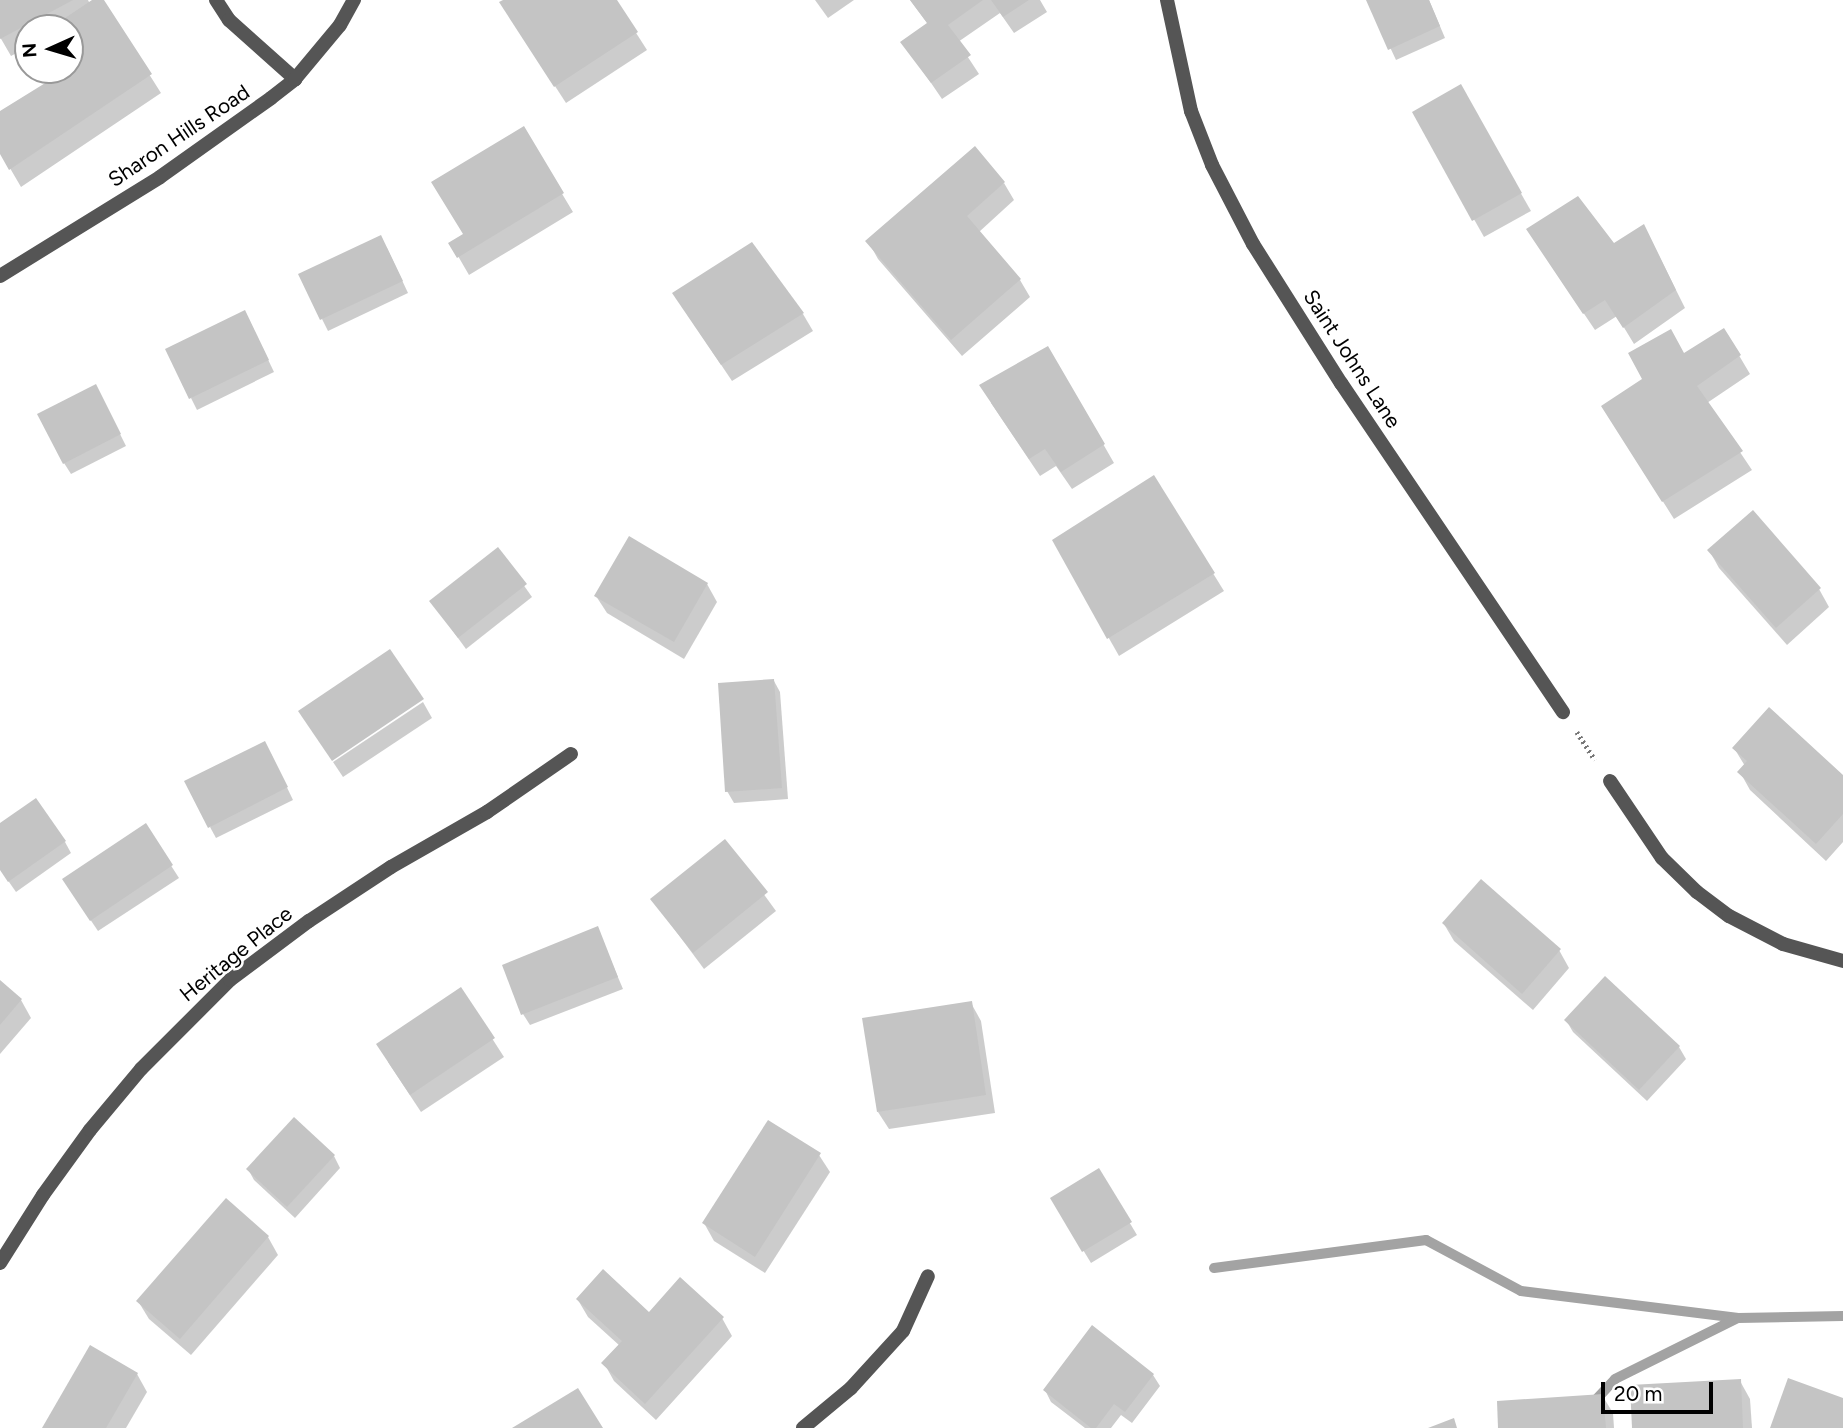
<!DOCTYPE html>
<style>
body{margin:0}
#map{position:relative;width:1843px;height:1428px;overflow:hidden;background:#fff;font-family:Figtree,sans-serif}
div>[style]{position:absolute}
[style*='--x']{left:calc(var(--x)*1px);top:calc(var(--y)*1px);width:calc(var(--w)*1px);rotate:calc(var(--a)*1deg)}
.shadow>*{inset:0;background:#0003}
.stream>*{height:10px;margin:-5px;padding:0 5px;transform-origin:5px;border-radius:5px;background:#a3a3a3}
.building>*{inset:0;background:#c4c4c4}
.path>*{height:4.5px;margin-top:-2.25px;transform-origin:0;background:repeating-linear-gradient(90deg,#777 0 2px,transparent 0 5.5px)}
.street>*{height:14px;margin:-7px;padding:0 7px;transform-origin:7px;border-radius:7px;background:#555}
span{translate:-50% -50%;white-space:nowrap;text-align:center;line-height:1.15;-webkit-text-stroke:5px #fff;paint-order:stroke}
.street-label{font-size:21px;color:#000}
.north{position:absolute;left:14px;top:14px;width:70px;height:70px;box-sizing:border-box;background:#fff;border:2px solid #999;border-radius:50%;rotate:266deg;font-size:19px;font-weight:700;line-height:28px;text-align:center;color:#000}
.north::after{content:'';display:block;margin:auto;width:24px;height:32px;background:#000;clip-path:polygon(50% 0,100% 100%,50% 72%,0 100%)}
.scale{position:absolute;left:1601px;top:1382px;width:112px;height:32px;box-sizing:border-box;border:4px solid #000;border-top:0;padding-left:9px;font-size:21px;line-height:24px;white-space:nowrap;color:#000;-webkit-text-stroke:5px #fff;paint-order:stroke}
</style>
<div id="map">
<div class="shadow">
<i style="clip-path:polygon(0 0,88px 0,90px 4px,102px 0,161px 93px,21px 187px,0 151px,0 114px,56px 78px,51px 70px,70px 70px,70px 28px,28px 28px,28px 47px,11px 56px,0 37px)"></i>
<i style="clip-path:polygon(506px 0,615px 0,647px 50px,566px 103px,512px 20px)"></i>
<i style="clip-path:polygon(815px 0,854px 0,828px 18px)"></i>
<i style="clip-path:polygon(910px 0,1040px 0,1047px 12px,1014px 33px,1000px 13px,958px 42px,979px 74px,942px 99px,903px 42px,928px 24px)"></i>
<i style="clip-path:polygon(1368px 0,1429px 0,1445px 38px,1396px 60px)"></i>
<i style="clip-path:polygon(1460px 87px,1531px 211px,1484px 237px,1414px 113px)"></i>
<i style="clip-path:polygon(523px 129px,573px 212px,469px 275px,451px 244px,465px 235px)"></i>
<i style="clip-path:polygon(1004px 183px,1014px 200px,979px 232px,1020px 280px,1030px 297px,962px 356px,878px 259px,868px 241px)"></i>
<i style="clip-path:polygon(1653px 244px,1685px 308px,1634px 344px,1617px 316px,1595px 330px,1539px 247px)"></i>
<i style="clip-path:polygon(387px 248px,408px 293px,328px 331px,322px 319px)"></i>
<i style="clip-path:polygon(685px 311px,803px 314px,813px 331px,732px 381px)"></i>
<i style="clip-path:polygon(251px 324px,274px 372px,197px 410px,191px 398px)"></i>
<i style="clip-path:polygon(1724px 330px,1750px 374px,1707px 403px,1752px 470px,1674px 519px,1614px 424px,1684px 355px)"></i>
<i style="clip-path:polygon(1048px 348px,1114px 463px,1072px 489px,1056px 466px,1040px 476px,991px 403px)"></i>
<i style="clip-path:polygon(102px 398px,126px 446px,71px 474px,64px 463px)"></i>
<i style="clip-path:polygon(1154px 478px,1224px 591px,1119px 656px,1054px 541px)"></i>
<i style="clip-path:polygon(498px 549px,532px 597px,466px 649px,431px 601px)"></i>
<i style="clip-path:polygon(1709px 550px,1819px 589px,1829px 607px,1787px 645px,1719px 568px)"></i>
<i style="clip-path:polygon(707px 584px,717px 602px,684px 659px,607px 613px,596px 596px)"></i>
<i style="clip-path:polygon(774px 681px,780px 692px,788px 799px,734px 803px,727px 791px)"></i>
<i style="clip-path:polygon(423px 702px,432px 718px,343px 777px,333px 762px)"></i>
<i style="clip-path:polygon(1734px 748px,1843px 777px,1843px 842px,1826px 861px,1750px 790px,1740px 772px,1745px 766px)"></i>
<i style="clip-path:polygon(271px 754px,293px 800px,216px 838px,210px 827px)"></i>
<i style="clip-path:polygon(0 825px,65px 842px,71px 853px,16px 892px,0 869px)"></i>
<i style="clip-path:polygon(145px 825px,179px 878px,98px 931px,71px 891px)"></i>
<i style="clip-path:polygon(725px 841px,776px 911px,704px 969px,652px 899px)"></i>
<i style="clip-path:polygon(1444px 924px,1559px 950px,1569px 968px,1533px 1010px,1454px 941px)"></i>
<i style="clip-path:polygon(597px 928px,623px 989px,530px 1025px,523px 1014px)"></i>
<i style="clip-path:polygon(1605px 978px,1679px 1047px,1686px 1059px,1647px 1101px,1573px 1032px,1566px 1020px)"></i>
<i style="clip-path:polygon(0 983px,21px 1000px,31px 1018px,0 1054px)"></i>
<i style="clip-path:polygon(461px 990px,504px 1057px,421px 1112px,388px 1062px)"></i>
<i style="clip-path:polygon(971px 1003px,981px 1021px,995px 1113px,889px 1129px,878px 1112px)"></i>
<i style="clip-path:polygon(819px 1155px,830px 1172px,765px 1273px,714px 1241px,704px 1223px)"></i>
<i style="clip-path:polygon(334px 1156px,340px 1168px,295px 1218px,254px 1180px,248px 1169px)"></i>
<i style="clip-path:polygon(1098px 1170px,1137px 1235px,1091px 1263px,1052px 1199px)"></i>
<i style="clip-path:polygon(226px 1200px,268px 1237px,278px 1255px,191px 1355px,149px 1319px,138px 1301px)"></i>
<i style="clip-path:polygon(578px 1300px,649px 1314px,722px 1318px,732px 1336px,656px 1420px,614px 1381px,604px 1363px,620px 1346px,588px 1317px)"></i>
<i style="clip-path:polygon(137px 1374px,147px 1392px,126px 1428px,44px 1428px)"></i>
<i style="clip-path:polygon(1153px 1375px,1160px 1386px,1132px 1423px,1121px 1415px,1111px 1428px,1085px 1428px,1051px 1402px,1045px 1390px)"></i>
<i style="clip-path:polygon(1740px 1381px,1750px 1399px,1752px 1428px,1634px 1428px)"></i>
<i style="clip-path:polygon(1602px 1395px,1613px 1413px,1614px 1428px,1500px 1428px)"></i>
</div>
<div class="stream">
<i style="--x:1214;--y:1268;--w:214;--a:-7.5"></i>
<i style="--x:1426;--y:1240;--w:108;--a:28.2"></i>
<i style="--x:1521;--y:1291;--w:219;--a:7.1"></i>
<i style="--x:1738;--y:1318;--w:105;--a:-1.1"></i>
<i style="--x:1591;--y:1405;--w:35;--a:-47"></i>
<i style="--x:1615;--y:1379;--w:137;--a:-26.4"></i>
</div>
<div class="building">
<i style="clip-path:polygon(0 0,73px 0,0 39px)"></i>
<i style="clip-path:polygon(92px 0,104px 0,152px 74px,9px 170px,0 154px,0 111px,55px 77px,51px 70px,70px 70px,70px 28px,50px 28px)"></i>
<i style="clip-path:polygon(503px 0,617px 0,638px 32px,554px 87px,499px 2px)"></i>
<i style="clip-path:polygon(910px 0,983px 0,948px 25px,971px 55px,931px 83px,900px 42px,927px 23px)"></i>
<i style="clip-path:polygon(991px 0,1029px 0,1003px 17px)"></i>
<i style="clip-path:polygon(1366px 0,1429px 0,1440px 26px,1388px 50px)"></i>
<i style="clip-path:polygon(1461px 84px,1522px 193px,1472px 221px,1412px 112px)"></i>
<i style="clip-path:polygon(524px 126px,564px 193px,457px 258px,448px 243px,463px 234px,431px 182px)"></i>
<i style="clip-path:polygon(975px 146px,1005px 182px,967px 216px,1021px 279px,951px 340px,865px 241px)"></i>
<i style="clip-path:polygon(1578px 196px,1614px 243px,1644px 224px,1676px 290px,1623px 328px,1605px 300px,1583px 314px,1526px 229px)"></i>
<i style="clip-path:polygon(381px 235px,403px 281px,320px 320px,298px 274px)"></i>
<i style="clip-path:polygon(752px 242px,804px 313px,721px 365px,672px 293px)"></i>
<i style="clip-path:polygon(245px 310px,269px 360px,189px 399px,165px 349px)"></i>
<i style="clip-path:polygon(1724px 328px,1741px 355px,1697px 386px,1743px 451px,1662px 502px,1601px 406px,1642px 379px,1628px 353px,1671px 329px,1684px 353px)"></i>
<i style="clip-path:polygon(1048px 346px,1105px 444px,1061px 472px,1045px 449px,1029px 459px,979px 385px)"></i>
<i style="clip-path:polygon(96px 384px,121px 434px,63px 464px,37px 414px)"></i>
<i style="clip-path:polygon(1154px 475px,1215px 573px,1107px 639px,1052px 540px)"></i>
<i style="clip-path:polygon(1753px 510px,1821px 588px,1776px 628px,1707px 550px)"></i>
<i style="clip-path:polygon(629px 536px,708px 583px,674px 642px,594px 596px)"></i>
<i style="clip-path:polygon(498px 547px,527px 584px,458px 638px,429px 601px)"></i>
<i style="clip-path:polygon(390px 649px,424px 699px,332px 761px,298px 711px)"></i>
<i style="clip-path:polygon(774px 679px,782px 788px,725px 792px,718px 683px)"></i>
<i style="clip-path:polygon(1769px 707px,1843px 775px,1843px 814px,1816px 844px,1737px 772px,1747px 761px,1732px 748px)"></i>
<i style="clip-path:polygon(265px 741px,288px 787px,208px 828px,184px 781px)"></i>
<i style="clip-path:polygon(36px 798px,66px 841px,8px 882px,0 870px,0 823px)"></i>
<i style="clip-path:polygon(146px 823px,173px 865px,90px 921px,62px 879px)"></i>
<i style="clip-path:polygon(725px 839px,768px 892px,693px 953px,650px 899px)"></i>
<i style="clip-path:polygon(1481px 879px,1561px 949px,1522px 994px,1442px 923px)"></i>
<i style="clip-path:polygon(598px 926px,618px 977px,521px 1015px,502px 965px)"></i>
<i style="clip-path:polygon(1605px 976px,1680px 1046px,1639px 1090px,1564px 1020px)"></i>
<i style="clip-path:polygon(0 980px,22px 999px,0 1025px)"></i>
<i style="clip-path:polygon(461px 987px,495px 1038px,410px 1095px,376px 1044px)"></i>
<i style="clip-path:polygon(972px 1001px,986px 1095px,877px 1112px,862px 1018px)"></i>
<i style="clip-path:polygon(294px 1117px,335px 1155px,287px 1207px,246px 1169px)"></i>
<i style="clip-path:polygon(768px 1120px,821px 1153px,755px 1257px,702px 1223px)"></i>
<i style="clip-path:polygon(1099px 1168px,1132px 1222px,1082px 1252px,1050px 1198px)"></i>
<i style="clip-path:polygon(226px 1198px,269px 1236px,180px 1339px,136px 1301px)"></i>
<i style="clip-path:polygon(603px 1269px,649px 1312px,680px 1277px,724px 1317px,645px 1404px,601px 1363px,622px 1341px,576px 1299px)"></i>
<i style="clip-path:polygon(1092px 1325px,1154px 1374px,1125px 1412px,1114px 1404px,1096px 1428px,1091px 1428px,1043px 1390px)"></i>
<i style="clip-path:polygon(90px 1345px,138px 1373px,106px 1428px,42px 1428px)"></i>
<i style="clip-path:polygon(1788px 1378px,1843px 1398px,1843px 1428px,1770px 1428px)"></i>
<i style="clip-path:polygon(1741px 1379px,1743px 1428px,1632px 1428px,1630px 1385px)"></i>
<i style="clip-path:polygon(578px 1388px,603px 1428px,512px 1428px)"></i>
<i style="clip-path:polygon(1603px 1394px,1606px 1428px,1498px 1428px,1497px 1401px)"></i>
<i style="clip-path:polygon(1454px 1418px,1457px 1428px,1428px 1428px)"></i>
</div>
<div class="path">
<i style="--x:1577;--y:732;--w:33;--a:57"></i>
</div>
<div class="street">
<i style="--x:216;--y:0;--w:24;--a:57"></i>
<i style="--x:229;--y:20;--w:89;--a:41.8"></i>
<i style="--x:1167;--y:0;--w:114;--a:77.8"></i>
<i style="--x:1191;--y:111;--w:58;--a:68.7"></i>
<i style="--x:1212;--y:165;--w:89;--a:62.6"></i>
<i style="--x:1253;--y:244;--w:165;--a:57.7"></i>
<i style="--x:1341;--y:383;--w:397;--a:56"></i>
<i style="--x:0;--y:276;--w:188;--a:-31.7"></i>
<i style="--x:160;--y:177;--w:136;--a:-35.4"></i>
<i style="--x:271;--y:98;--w:31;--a:-38"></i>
<i style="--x:295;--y:79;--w:70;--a:-50.2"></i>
<i style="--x:340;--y:25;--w:29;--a:-61"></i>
<i style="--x:1610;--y:781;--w:93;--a:56"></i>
<i style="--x:1662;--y:858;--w:49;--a:44.2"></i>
<i style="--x:1697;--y:892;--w:40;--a:37"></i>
<i style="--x:1729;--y:916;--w:61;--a:27.4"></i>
<i style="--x:1783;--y:944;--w:62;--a:15.8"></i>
<i style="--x:0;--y:1263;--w:80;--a:-57.7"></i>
<i style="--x:43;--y:1195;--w:80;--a:-54.1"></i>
<i style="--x:90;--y:1130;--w:80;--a:-50.1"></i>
<i style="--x:141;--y:1069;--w:126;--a:-45"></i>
<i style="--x:230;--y:980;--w:99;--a:-36.8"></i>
<i style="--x:309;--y:921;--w:98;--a:-33.4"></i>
<i style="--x:391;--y:867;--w:111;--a:-29.8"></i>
<i style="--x:487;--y:812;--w:102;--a:-34.6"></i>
<i style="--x:803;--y:1428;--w:62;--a:-39.8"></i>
<i style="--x:851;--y:1388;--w:77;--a:-47.6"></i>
<i style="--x:903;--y:1331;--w:60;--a:-65.6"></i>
</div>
<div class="street-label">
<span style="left:179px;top:136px;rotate:-34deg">Sharon Hills Road</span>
<span style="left:1352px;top:359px;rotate:57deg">Saint Johns Lane</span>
<span style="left:236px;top:954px;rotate:-39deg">Heritage Place</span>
</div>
<div class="north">N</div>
<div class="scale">20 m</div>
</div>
